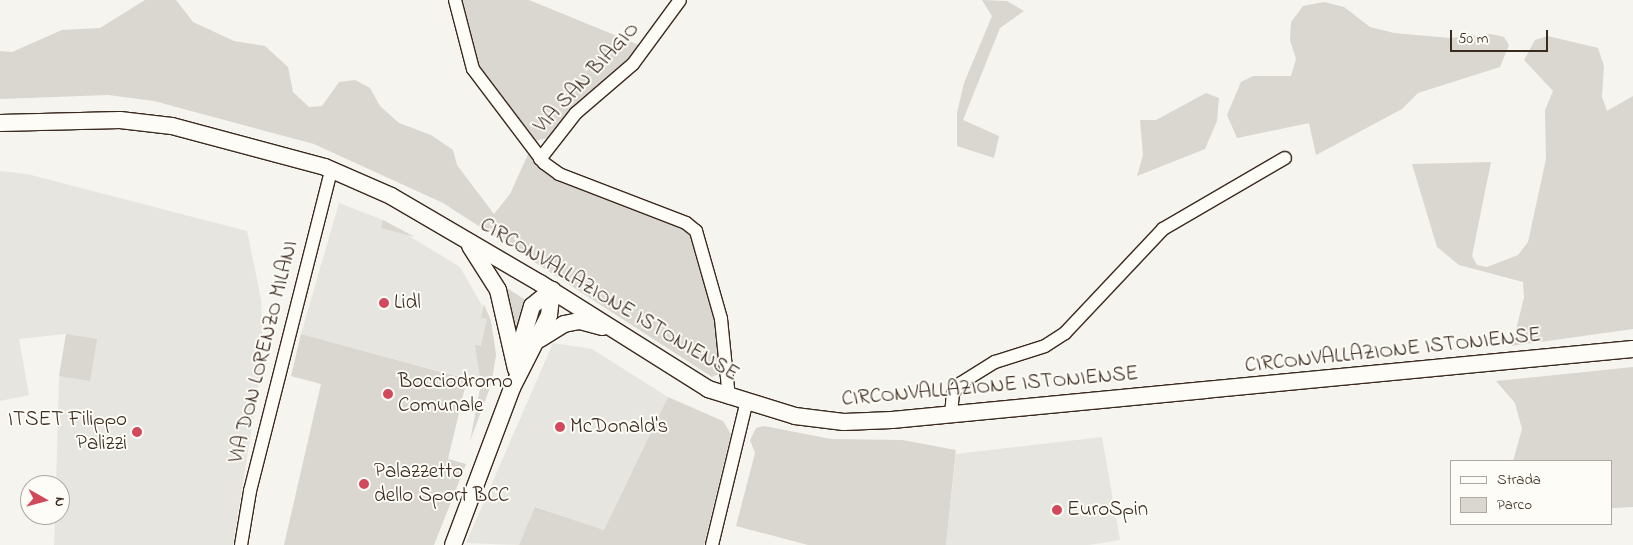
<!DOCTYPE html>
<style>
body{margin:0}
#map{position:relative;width:1633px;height:545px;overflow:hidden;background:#f5f4ee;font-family:"Indie Flower",sans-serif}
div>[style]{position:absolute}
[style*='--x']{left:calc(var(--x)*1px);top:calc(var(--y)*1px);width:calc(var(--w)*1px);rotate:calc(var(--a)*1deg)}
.built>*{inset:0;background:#e7e5df}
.green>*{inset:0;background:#dad6d0}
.roads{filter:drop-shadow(1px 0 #3b2a1e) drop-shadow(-1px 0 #3b2a1e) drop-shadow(0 1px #3b2a1e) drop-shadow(0 -1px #3b2a1e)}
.minor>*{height:12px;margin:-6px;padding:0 6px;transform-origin:6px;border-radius:6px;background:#fdfcf7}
.major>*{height:16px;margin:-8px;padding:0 8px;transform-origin:8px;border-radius:8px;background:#fdfcf7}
.dots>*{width:14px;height:14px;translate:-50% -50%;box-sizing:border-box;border:2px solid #fdfcf7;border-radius:50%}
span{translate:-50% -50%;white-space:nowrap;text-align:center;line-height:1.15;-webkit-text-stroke:4px #fdfcf7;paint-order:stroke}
.street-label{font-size:21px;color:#3b2a1e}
.poi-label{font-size:21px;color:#3b2a1e}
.left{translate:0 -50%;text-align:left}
.right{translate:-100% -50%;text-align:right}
.legend{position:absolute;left:1450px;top:460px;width:162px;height:65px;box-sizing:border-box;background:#fdfcf7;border:1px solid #afa8a0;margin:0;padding:6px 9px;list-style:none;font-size:15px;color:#3b2a1e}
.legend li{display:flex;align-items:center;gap:10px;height:25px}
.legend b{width:25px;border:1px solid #afa8a0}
.north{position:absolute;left:20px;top:475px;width:50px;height:50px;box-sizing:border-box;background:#fdfcf7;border:1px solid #afa8a0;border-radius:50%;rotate:97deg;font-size:14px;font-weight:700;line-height:20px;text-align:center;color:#3b2a1e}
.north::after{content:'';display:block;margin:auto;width:18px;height:22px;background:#d1495b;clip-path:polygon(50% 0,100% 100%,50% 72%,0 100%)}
.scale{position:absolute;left:1450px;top:30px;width:98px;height:22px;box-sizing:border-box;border:2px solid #3b2a1e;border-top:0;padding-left:6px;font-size:15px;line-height:18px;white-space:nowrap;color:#3b2a1e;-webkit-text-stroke:4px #fdfcf7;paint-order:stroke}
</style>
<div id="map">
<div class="built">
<i style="clip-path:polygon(0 171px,27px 174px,247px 231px,261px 299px,263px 358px,233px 545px,54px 545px,55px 515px,60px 515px,60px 485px,56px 485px,59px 380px,66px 334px,19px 339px,29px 395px,0 401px)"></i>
<i style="clip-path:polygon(339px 203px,383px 220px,460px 267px,491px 321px,496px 355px,491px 385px,301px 334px)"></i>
<i style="clip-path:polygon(553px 343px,592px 349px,668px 397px,604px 530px,536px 507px,519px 545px,466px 543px)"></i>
<i style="clip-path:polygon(1102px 437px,1120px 540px,1089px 545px,946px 545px,956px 454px)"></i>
</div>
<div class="green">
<i style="clip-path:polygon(145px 0,176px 0,193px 22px,234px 41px,265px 46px,288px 67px,293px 92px,309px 107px,322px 106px,339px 82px,355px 80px,370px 88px,380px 106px,399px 123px,431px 135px,453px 150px,457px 165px,494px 214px,510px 194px,530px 150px,571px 184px,674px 222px,692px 233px,709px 290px,723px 372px,712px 377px,443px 203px,314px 144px,154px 101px,108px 95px,0 99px,0 51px,12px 52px,62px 30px,100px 28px)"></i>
<i style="clip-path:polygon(458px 0,529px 0,644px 47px,548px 138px,535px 141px,476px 64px)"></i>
<i style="clip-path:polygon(982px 0,1007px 1px,1024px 11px,1000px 28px,963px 120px,999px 136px,994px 158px,957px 146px,957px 113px,964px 83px,992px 16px)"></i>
<i style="clip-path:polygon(1324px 2px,1344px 7px,1370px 27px,1394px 33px,1450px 38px,1491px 34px,1504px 37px,1509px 45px,1500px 67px,1418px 93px,1402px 109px,1316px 155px,1309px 123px,1237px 138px,1227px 115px,1241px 82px,1253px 76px,1291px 76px,1296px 59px,1290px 40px,1291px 22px,1303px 6px)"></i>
<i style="clip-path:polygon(1548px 36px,1598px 48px,1604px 66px,1602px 97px,1607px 111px,1633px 96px,1633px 329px,1512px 346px,1524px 297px,1523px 282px,1459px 265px,1437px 247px,1412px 164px,1491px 162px,1472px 256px,1477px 265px,1487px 267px,1518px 255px,1528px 242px,1546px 159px,1545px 110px,1553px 91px,1524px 60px,1535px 40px)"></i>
<i style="clip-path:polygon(1206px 93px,1219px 98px,1217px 121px,1205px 149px,1137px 176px,1143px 155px,1140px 120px,1156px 120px)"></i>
<i style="clip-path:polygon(383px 220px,415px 237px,381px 228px)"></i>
<i style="clip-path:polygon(499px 283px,530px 303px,514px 344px)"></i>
<i style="clip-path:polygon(484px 304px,491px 321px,496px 355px,491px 385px,470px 441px,481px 384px,475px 345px,481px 346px,487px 319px,481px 318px)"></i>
<i style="clip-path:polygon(66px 334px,97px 339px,90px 381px,59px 376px)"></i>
<i style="clip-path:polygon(301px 334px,467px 379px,448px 459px,466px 464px,434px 545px,284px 545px,321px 384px,291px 376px)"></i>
<i style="clip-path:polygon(1633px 367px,1633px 507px,1612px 508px,1612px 461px,1513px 461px,1522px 429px,1515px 403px,1496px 381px)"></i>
<i style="clip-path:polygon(668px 397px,723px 421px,731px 434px,704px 545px,519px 545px,535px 507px,604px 530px)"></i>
<i style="clip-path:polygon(764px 426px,831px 439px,902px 440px,956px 450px,946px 545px,808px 545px,736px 526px,755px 453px,750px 440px,756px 428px)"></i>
</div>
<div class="roads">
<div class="minor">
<i style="--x:455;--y:0;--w:71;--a:75.4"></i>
<i style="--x:473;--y:69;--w:118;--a:52.9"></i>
<i style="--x:544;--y:163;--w:19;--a:36"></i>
<i style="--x:559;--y:174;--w:136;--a:21.1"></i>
<i style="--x:686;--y:223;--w:13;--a:39"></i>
<i style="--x:696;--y:231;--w:91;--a:74.1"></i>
<i style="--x:721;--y:319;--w:79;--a:84.2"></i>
<i style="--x:540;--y:159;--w:58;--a:-52"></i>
<i style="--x:576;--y:113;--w:75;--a:-40.7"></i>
<i style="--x:633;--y:64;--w:79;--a:-53.7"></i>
<i style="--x:951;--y:415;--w:22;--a:-85"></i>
<i style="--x:953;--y:393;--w:13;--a:-51"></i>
<i style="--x:961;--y:383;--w:40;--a:-32"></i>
<i style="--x:995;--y:362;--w:52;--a:-17.7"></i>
<i style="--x:1045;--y:346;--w:24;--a:-33"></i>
<i style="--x:1065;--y:333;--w:143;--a:-46.7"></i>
<i style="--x:1163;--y:229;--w:141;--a:-30.2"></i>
<i style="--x:241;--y:545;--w:55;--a:-80.5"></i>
<i style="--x:250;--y:491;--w:331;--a:-75.8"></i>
<i style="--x:712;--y:545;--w:145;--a:-76.4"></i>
</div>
<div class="major">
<i style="--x:0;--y:123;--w:120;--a:-1.4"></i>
<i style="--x:120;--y:120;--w:52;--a:6.6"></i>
<i style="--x:172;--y:126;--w:158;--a:15"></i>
<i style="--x:325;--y:167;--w:72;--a:23.7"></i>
<i style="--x:391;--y:196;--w:173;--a:30.3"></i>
<i style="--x:540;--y:283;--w:199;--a:32.2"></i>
<i style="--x:708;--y:389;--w:91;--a:17.2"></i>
<i style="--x:795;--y:416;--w:49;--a:7"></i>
<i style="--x:844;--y:422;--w:48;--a:-2.4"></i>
<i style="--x:892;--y:420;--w:744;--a:-5.47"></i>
<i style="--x:470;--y:246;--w:52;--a:57.5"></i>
<i style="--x:498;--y:290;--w:81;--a:77.2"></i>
<i style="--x:540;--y:339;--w:28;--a:-32"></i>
<i style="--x:564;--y:324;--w:16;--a:-11"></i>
<i style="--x:580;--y:321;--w:23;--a:15"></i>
<i style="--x:518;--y:354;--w:50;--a:-73.7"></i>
<i style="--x:532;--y:306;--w:26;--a:-39"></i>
<i style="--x:453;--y:545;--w:168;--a:-69.4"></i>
<i style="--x:512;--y:388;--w:82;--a:-63.1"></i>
<i style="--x:549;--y:315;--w:25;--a:-83"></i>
</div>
</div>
<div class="dots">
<i style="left:384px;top:303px;background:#d1495b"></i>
<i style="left:388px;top:394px;background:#d1495b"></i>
<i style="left:560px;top:427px;background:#d1495b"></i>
<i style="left:137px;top:432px;background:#d1495b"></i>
<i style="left:364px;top:484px;background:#d1495b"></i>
<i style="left:1057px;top:510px;background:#d1495b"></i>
</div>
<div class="street-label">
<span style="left:587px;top:78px;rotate:-47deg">VIA SAN BIAGIO</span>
<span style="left:609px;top:300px;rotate:31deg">CIRCONVALLAZIONE ISTONIENSE</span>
<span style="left:1393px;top:351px;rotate:-6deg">CIRCONVALLAZIONE ISTONIENSE</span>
<span style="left:264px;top:352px;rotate:-76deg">VIA DON LORENZO MILANI</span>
<span style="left:990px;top:387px;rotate:-5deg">CIRCONVALLAZIONE ISTONIENSE</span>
</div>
<div class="poi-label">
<span class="left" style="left:394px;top:303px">Lidl</span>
<span class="left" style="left:398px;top:394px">Bocciodromo<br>Comunale</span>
<span class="right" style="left:127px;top:432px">ITSET Filippo<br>Palizzi</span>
<span class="left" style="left:570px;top:427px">McDonald's</span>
<span class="left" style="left:374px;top:484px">Palazzetto<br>dello Sport BCC</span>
<span class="left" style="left:1067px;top:510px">EuroSpin</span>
</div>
<ul class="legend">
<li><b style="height:6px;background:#fdfcf7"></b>Strada</li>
<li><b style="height:14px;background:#dad6d0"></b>Parco</li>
</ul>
<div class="north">N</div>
<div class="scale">50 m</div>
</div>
